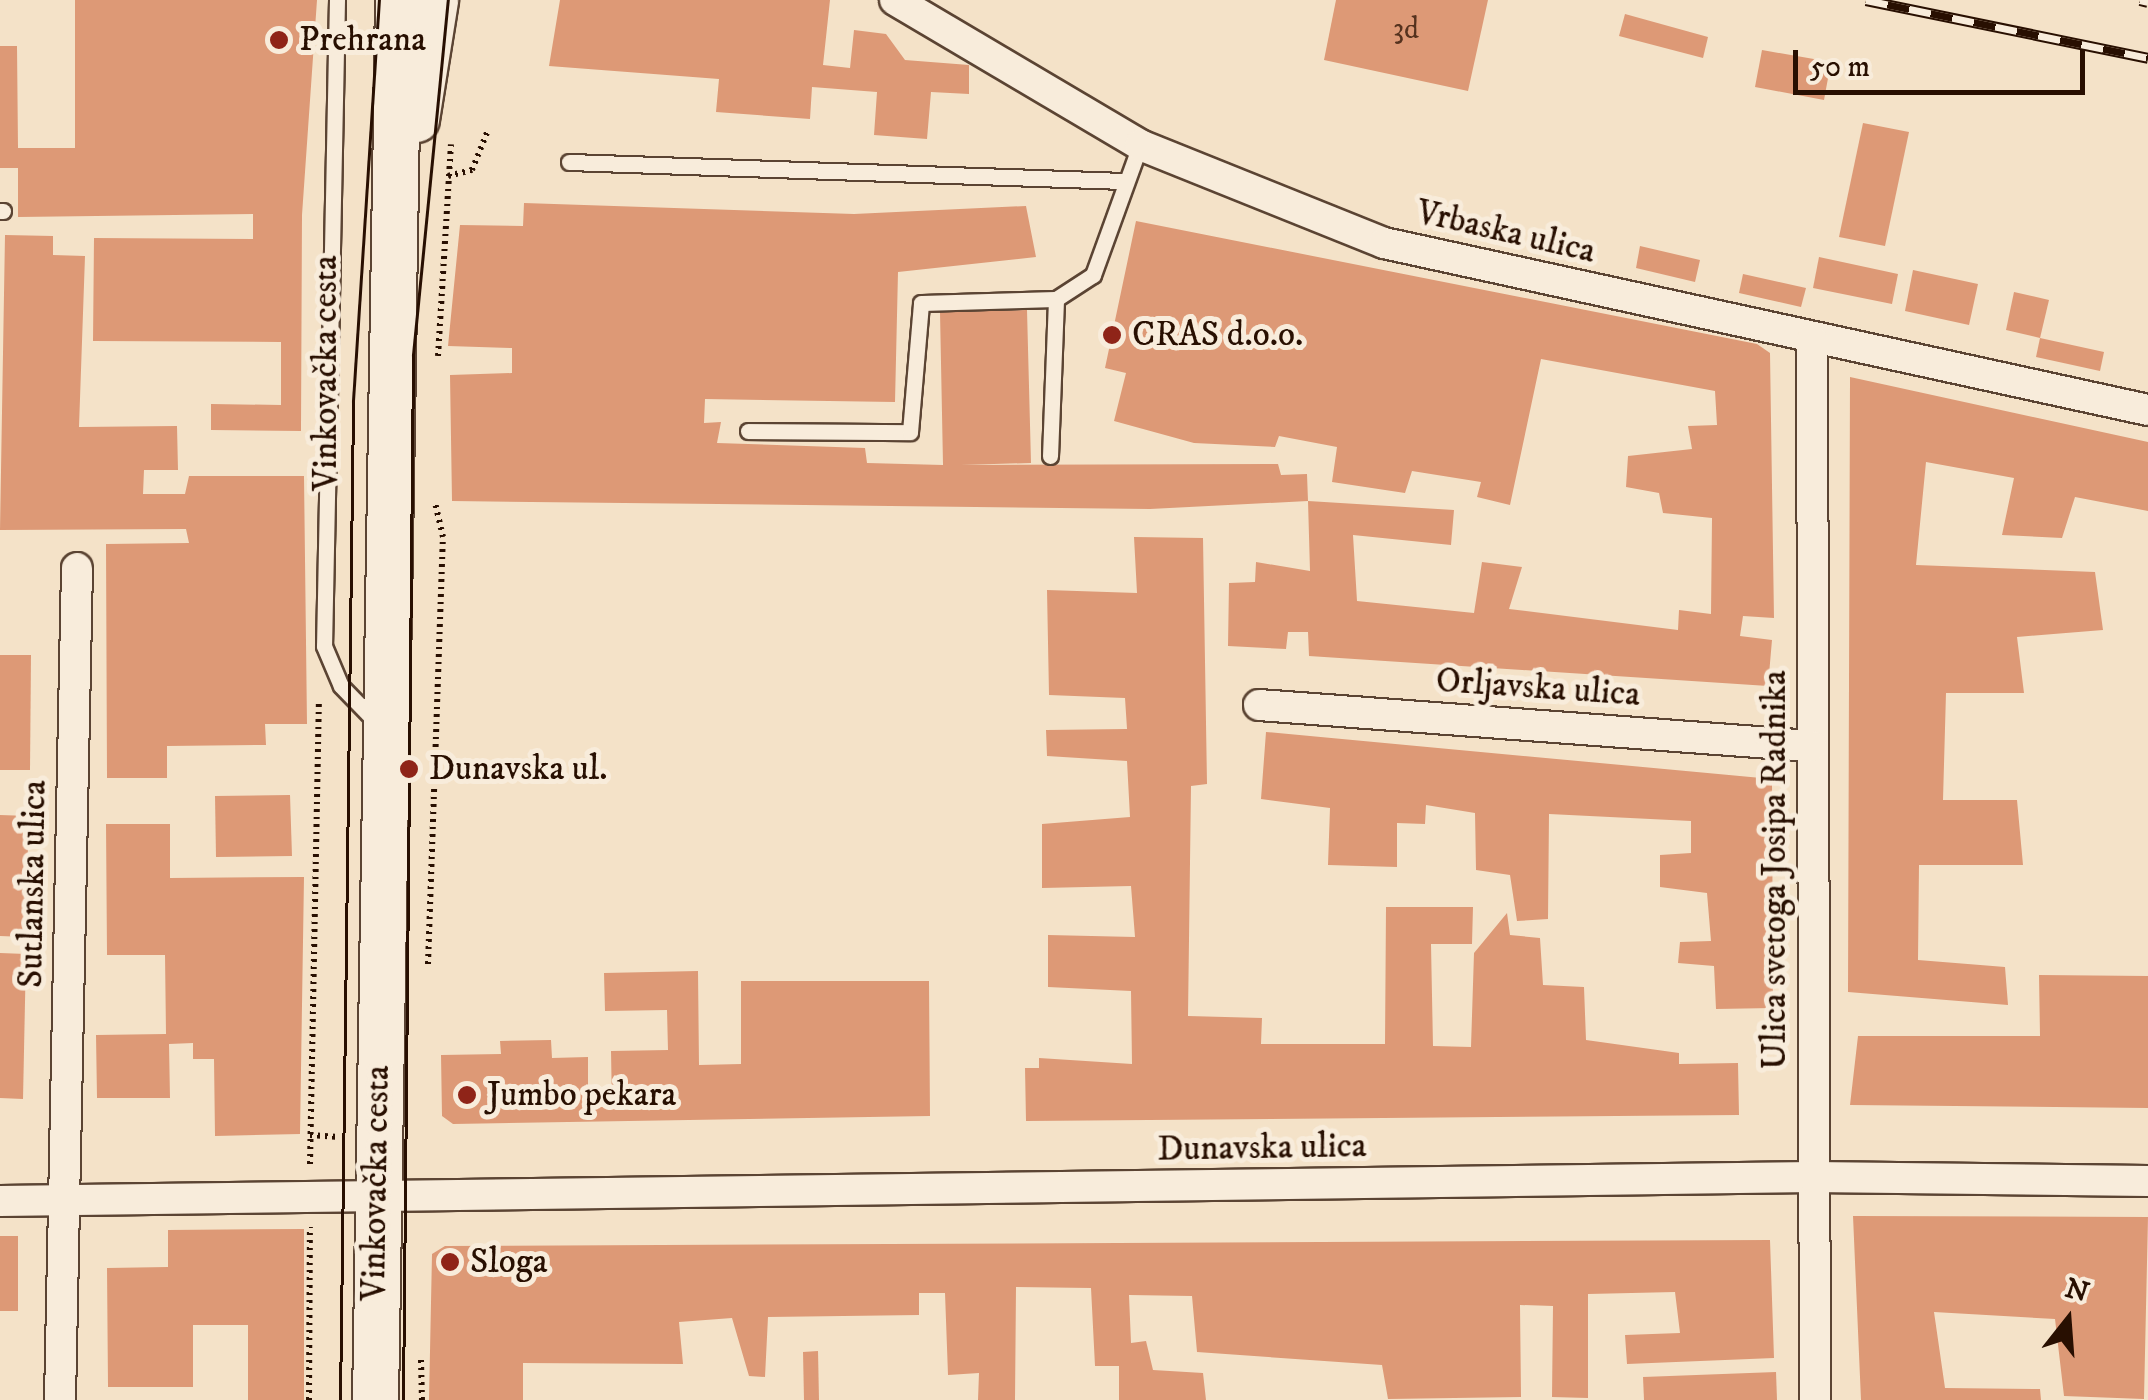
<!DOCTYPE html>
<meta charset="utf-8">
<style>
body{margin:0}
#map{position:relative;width:2148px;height:1400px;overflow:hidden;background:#f4e2c8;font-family:"IM FELL DW Pica",serif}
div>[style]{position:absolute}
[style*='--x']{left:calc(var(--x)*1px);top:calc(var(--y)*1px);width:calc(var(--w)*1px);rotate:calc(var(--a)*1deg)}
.building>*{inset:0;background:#dd9976}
.path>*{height:6px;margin-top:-3px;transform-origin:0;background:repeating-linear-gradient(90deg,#280f01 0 2.5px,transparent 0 7.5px)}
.roads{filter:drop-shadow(2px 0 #5b4433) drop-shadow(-2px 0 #5b4433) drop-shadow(0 2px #5b4433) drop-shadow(0 -2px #5b4433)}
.lane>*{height:15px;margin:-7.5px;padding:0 7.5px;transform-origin:7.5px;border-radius:7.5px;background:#f8ecdb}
.street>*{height:30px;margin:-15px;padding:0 15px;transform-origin:15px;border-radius:15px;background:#f8ecdb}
.secondary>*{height:45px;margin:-22.5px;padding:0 22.5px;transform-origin:22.5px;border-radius:22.5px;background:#f8ecdb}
.tram>*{height:2.5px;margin:-1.25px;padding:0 1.25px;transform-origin:1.25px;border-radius:1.25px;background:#280f01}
.rail>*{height:11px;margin-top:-5.5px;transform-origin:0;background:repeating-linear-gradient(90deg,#f8ecdb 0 22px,#280f01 0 44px);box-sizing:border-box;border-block:2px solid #280f01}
.dots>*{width:28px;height:28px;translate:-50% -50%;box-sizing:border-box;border:5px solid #f8ecdb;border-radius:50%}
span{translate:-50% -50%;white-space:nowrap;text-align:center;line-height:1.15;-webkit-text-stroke:10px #f8ecdb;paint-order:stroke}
.number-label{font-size:30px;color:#55321e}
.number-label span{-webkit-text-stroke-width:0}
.poi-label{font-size:35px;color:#280f01}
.left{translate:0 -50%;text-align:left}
.street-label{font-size:35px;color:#280f01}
.north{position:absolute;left:2018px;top:1270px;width:100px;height:100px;-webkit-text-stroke:8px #f8ecdb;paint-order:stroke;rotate:17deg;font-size:28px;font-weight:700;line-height:40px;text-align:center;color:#280f01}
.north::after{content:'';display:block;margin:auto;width:35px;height:45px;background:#280f01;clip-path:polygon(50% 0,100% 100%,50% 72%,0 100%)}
.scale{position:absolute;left:1793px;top:50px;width:292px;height:45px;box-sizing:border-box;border:5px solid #280f01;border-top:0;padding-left:12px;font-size:30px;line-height:35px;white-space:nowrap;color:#280f01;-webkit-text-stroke:8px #f8ecdb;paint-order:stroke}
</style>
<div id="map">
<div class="building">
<i style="clip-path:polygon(75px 0,317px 0,302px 215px,301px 431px,211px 430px,211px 404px,281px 405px,281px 342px,93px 341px,94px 238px,253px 239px,253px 214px,18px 217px,18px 168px,0 168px,0 46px,17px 46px,18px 148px,75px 148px)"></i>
<i style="clip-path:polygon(560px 0,830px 0,823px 65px,850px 68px,854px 30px,886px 34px,905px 60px,969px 65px,969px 94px,931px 92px,927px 139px,874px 135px,877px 92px,812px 87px,810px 119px,716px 112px,719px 79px,549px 66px)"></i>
<i style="clip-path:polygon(1336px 0,1488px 0,1468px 91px,1324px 60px)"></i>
<i style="clip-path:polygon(1625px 14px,1708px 37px,1703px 58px,1619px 36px)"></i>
<i style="clip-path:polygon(1762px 50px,1831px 62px,1824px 100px,1755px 87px)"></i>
<i style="clip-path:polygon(1863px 123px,1909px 132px,1885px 246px,1839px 237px)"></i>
<i style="clip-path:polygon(524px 203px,854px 214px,1026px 206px,1036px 257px,898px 272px,895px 402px,705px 399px,704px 423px,721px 422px,717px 443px,865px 448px,867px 463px,943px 465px,940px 312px,1027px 310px,1031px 463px,961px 465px,1278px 464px,1281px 475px,1307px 474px,1308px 501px,1150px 509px,452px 501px,450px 375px,512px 373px,512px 348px,448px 346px,460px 225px,523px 226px)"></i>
<i style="clip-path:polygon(1136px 221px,1757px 344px,1770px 353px,1774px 618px,1743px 616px,1740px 636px,1772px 640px,1768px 686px,1309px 656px,1308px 632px,1288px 632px,1286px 649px,1228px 646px,1229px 583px,1255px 582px,1256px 562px,1310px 571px,1308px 501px,1454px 510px,1451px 545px,1353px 535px,1357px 601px,1474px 613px,1482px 562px,1522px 567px,1509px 609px,1678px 630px,1679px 610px,1711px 614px,1712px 518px,1663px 513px,1659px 493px,1626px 487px,1628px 456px,1692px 449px,1688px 426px,1717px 425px,1715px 391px,1541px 359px,1510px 505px,1477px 497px,1481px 482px,1412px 471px,1405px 493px,1332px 482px,1337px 447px,1279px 436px,1275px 447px,1194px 443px,1114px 421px,1126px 373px,1105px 368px)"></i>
<i style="clip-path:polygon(5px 235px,53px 236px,53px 255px,85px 256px,79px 427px,177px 426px,178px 470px,144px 470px,143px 494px,185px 494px,189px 476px,304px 476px,307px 724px,265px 724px,266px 745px,167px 746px,167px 778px,107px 778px,106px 544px,189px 543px,186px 529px,0 530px)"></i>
<i style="clip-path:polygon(1640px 246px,1700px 260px,1695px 282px,1636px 268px)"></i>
<i style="clip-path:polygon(1819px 257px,1898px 274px,1892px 304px,1813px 288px)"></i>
<i style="clip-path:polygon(1913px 270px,1978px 284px,1969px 325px,1905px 311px)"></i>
<i style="clip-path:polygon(1743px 274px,1806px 288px,1801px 307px,1739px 293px)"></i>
<i style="clip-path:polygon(2014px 292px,2049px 300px,2040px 338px,2006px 330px)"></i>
<i style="clip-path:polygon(2040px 338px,2104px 352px,2100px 371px,2036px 357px)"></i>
<i style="clip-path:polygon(1850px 377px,2148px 442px,2148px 511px,2075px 497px,2062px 538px,2002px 535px,2014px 478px,1926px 462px,1916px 565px,2095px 572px,2103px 630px,2017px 637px,2024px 693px,1946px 693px,1943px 800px,2017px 800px,2023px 865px,1919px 865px,1918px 960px,2005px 967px,2008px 1005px,1848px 992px)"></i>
<i style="clip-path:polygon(1134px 537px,1203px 538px,1207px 784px,1191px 786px,1188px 1016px,1262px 1018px,1261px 1044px,1385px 1044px,1386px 907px,1473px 907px,1472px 944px,1431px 944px,1433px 1046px,1471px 1047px,1474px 953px,1507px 913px,1510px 935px,1540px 938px,1543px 985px,1584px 987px,1586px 1040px,1679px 1053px,1679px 1064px,1738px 1063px,1739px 1115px,1026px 1121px,1025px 1068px,1039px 1068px,1039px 1058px,1132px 1064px,1131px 991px,1048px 987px,1048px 935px,1135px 937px,1131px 886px,1042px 888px,1042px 824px,1130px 817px,1127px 761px,1047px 756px,1046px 730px,1127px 729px,1125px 698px,1049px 695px,1047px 590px,1137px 593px)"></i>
<i style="clip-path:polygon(0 655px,31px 655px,30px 770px,0 770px)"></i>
<i style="clip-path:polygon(1266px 732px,1772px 779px,1773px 1008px,1716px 1009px,1714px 966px,1678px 963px,1680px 942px,1711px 941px,1707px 893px,1660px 887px,1660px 855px,1691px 853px,1691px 821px,1549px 814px,1548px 919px,1517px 921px,1510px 875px,1476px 870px,1475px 813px,1426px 805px,1425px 824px,1397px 823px,1397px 867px,1328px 865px,1330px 808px,1261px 799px)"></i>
<i style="clip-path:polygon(290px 795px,292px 856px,216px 857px,215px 796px)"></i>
<i style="clip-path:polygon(0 815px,29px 816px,25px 937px,0 936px)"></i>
<i style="clip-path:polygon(106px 824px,170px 824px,170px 878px,304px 877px,300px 1134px,215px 1136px,214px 1059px,193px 1059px,193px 1043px,169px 1044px,170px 1098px,97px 1098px,96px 1035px,166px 1034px,165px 955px,107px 955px)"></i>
<i style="clip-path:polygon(0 953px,26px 954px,23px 1099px,0 1098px)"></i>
<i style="clip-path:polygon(698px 971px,699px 1065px,741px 1064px,741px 981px,929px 981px,930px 1116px,453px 1124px,442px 1116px,441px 1055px,501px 1054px,500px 1041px,551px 1040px,552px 1058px,588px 1057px,588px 1107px,612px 1107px,611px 1051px,668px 1050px,667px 1010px,605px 1011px,604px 973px)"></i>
<i style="clip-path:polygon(2039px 975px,2148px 976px,2148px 1108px,1850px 1105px,1858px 1036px,2040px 1036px)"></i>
<i style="clip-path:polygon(1853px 1216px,2148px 1217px,2144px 1399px,2064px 1396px,2055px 1319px,1934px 1312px,1945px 1388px,2040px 1389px,2041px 1400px,1861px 1400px)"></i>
<i style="clip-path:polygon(304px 1229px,304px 1400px,248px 1400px,248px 1325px,193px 1325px,193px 1387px,108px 1387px,107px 1268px,168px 1267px,168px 1230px)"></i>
<i style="clip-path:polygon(0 1236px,18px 1236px,18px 1311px,0 1311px)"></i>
<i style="clip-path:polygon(1770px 1240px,1774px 1358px,1627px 1364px,1625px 1335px,1680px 1333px,1675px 1292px,1588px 1294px,1588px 1398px,1552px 1397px,1553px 1306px,1520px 1305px,1521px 1397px,1388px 1399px,1382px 1365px,1197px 1352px,1192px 1296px,1129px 1295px,1131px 1343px,1146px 1341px,1153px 1370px,1203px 1373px,1206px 1400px,1119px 1400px,1119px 1366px,1095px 1366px,1091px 1288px,1016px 1287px,1015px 1400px,978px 1400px,979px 1373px,948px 1375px,945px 1293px,919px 1293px,919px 1315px,768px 1317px,765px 1377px,749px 1376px,732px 1318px,679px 1322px,683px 1364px,523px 1363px,523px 1400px,429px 1400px,432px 1254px,445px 1246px)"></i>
<i style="clip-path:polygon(818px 1351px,819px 1400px,804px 1400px,803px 1352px)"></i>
<i style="clip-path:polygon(1776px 1372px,1777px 1400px,1644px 1400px,1643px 1377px)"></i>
</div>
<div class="path">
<i style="--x:448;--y:176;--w:25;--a:-14"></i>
<i style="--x:472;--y:170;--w:43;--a:-68.2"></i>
<i style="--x:438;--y:356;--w:212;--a:-86.5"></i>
<i style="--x:428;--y:964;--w:427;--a:-88"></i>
<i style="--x:443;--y:537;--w:35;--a:-103"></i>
<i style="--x:310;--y:1135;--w:29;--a:4"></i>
<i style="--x:310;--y:1164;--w:462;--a:-88.9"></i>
<i style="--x:421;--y:1360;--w:40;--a:88.6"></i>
<i style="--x:309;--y:1400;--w:173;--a:-89.7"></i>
</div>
<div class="roads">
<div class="lane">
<i style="--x:337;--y:0;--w:646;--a:91.15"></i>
<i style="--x:324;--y:646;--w:43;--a:67"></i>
<i style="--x:341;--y:686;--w:50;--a:45.8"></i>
<i style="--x:569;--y:162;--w:555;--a:1.96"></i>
<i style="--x:0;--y:211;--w:3;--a:0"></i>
<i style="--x:748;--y:431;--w:162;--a:0.4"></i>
<i style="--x:910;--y:432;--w:129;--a:-85.1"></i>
<i style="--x:921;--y:303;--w:135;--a:-1.7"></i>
<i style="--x:1050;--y:456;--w:157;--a:-87.8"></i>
<i style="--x:1056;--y:299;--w:44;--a:-33"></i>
<i style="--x:1093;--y:275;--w:138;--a:-70.1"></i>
</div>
<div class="street">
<i style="--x:895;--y:0;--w:285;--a:30.6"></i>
<i style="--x:1140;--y:145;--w:263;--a:21.9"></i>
<i style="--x:1384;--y:243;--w:782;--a:12.33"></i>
<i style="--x:1812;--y:340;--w:1060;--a:89.84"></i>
<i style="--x:1259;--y:705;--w:554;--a:4.25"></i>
<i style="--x:0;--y:1201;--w:1813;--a:-0.76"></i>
<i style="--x:1813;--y:1177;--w:335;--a:0.7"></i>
<i style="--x:60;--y:1400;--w:832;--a:-88.83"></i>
</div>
<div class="secondary">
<i style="--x:416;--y:119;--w:121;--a:-80.9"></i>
<i style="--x:375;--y:1400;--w:1400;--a:-89.06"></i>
</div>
</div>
<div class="tram">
<i style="--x:340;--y:1400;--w:999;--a:-89.25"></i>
<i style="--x:353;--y:401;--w:402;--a:-86.3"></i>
<i style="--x:403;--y:1400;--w:1045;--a:-89.45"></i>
<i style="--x:413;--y:355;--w:357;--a:-84.4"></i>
</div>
<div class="rail">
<i style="--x:1866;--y:0;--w:288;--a:11.6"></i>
<i style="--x:2140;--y:0;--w:8;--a:14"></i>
</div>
<div class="dots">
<i style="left:279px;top:40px;background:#8f2418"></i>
<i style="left:1112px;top:335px;background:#8f2418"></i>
<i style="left:409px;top:769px;background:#8f2418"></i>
<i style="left:467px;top:1095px;background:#8f2418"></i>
<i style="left:450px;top:1262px;background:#8f2418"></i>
</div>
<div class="number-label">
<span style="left:1406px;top:30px">3d</span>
</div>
<div class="poi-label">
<span class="left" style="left:299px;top:40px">Prehrana</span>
<span class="left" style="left:1132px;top:335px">CRAS d.o.o.</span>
<span class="left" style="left:429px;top:769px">Dunavska ul.</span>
<span class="left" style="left:487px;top:1095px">Jumbo pekara</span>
<span class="left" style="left:470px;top:1262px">Sloga</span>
</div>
<div class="street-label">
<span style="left:1506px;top:232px;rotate:13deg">Vrbaska ulica</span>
<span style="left:326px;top:373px;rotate:-90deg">Vinkovačka cesta</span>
<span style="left:1538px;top:688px;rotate:4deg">Orljavska ulica</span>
<span style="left:1775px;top:870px;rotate:-90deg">Ulica svetoga Josipa Radnika</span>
<span style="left:33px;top:884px;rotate:-89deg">Sutlanska ulica</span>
<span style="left:1262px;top:1148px;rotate:-1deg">Dunavska ulica</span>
<span style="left:376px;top:1183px;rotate:-89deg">Vinkovačka cesta</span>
</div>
<div class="north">N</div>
<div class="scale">50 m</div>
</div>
